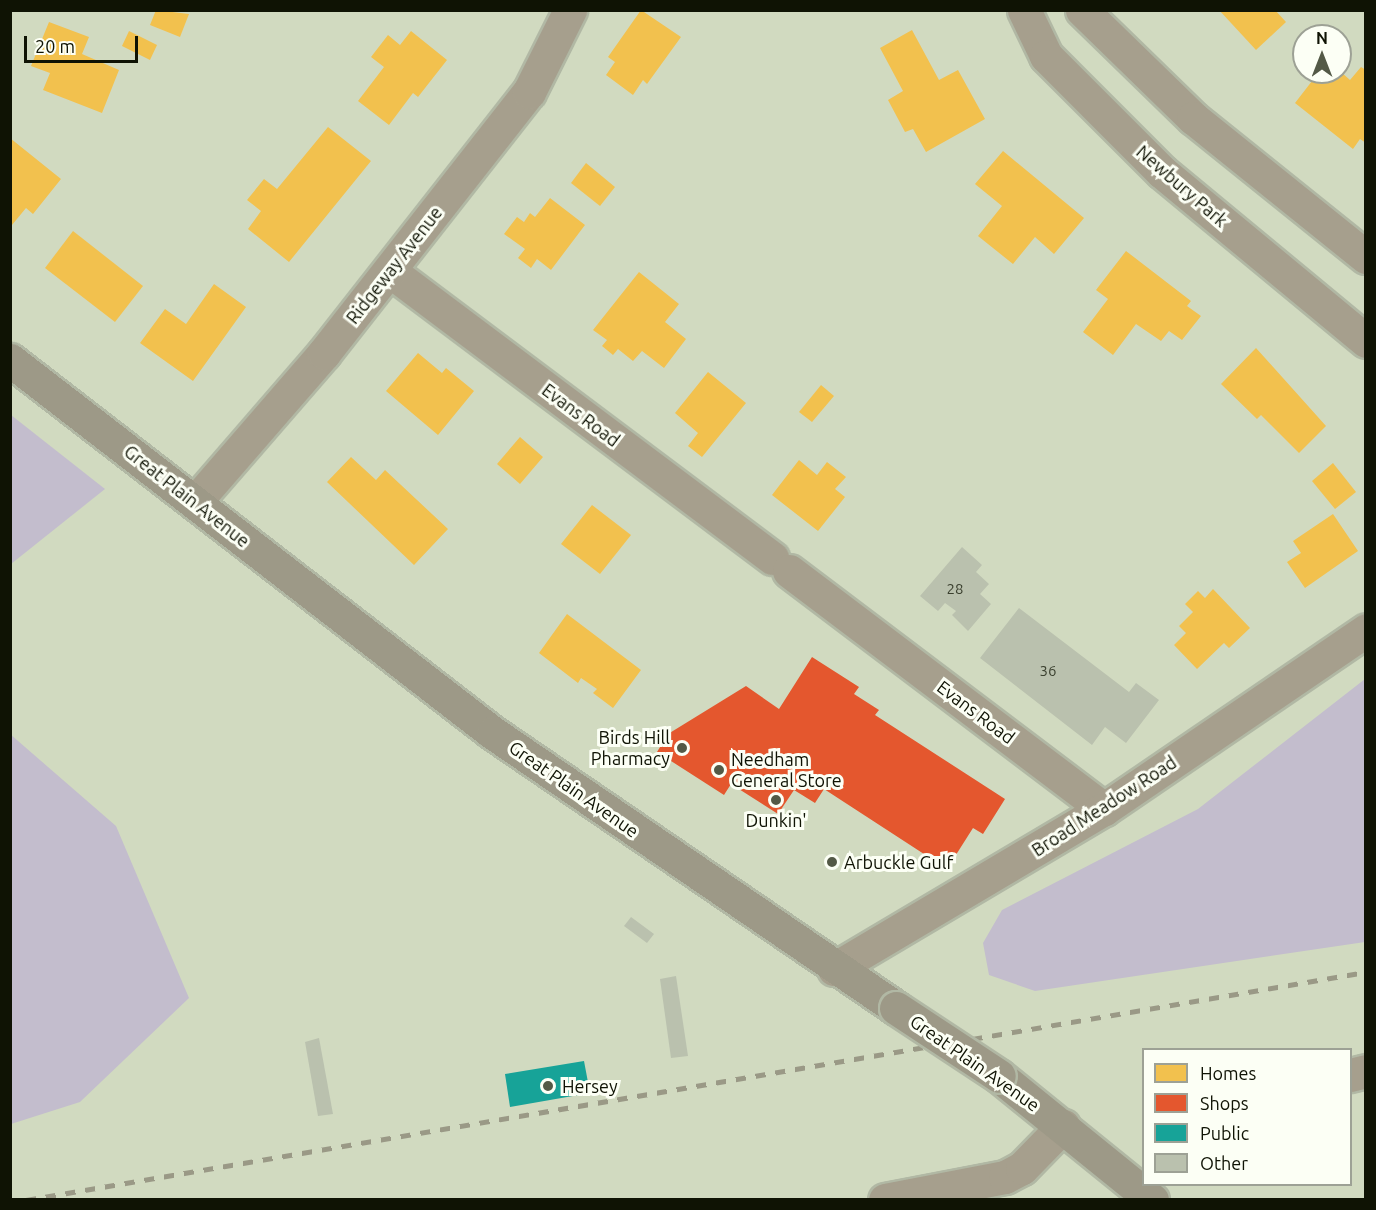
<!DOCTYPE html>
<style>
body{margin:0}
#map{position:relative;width:1376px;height:1210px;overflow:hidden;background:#d1dac0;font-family:Ubuntu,sans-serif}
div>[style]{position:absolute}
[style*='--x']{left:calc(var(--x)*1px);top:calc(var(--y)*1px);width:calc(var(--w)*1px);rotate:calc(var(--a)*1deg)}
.green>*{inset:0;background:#c3bdcd}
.homes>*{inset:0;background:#f2c14e}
.shops>*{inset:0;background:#e4572e}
.public>*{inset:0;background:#17a398}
.building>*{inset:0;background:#bac1ae}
.roads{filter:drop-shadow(2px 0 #b1b8a4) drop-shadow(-2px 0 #b1b8a4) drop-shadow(0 2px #b1b8a4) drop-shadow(0 -2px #b1b8a4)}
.minor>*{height:33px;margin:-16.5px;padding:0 16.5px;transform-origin:16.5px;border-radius:16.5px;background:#a69f8d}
.major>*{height:33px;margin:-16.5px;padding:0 16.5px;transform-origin:16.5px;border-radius:16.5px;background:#9d9987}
.rail>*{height:4.5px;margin-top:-2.25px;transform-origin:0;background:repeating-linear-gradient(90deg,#9a9986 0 10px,transparent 0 20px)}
.bridges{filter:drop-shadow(2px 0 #b1b8a4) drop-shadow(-2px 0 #b1b8a4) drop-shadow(0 2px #b1b8a4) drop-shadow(0 -2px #b1b8a4)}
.major-bridge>*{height:33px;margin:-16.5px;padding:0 16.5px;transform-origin:16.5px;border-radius:16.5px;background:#9d9987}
.dots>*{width:16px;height:16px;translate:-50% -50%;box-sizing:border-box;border:3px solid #fcfff5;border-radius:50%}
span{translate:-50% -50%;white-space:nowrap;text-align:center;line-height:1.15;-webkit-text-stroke:6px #fcfff5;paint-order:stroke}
.number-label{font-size:15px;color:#3b402f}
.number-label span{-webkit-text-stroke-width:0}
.street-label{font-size:18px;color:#0f1304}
.poi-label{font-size:18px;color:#0f1304}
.right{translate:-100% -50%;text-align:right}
.left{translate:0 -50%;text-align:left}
.frame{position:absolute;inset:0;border:12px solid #0f1304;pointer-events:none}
.legend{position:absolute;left:1142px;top:1048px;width:210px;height:138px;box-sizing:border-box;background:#fcfff5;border:2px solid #9da195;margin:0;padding:8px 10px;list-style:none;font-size:18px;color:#0f1304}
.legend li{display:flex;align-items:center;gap:12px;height:30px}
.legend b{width:30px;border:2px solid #9da195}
.north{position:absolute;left:1292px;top:24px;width:60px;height:60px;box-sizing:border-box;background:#fcfff5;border:2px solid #9da195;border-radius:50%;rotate:0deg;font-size:16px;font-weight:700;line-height:24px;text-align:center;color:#0f1304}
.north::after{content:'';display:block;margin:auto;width:21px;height:27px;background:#535946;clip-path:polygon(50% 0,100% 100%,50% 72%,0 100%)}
.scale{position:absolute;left:24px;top:36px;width:114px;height:27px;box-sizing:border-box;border:3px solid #0f1304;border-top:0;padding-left:8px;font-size:18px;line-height:21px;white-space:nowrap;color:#0f1304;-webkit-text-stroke:4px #fcfff5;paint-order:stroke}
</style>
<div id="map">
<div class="green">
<i style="clip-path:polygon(11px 415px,105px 489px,11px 564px,10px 564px)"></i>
<i style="clip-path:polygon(1365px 679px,1365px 942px,1035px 991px,989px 975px,983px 943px,1002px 910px,1198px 809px)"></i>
<i style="clip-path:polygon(10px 734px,116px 826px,189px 998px,80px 1102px,11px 1124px)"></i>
</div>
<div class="homes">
<i style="clip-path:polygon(156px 10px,189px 14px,180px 37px,150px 25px)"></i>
<i style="clip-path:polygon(641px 10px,681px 37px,647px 84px,643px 80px,633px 95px,606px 75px,615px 62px,608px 57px)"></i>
<i style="clip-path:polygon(1219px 10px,1275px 10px,1286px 22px,1256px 50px)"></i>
<i style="clip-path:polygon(49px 22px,89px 37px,82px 54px,119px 70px,102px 113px,43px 90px,50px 73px,31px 66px)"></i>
<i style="clip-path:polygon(912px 30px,939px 80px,958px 70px,985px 119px,926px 152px,913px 129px,905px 132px,888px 100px,903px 91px,880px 48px)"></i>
<i style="clip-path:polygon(129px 31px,157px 45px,150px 60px,122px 46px)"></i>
<i style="clip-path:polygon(411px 31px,447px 60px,418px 97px,413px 93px,389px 125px,358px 101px,384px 67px,371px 57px,388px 35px,400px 45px)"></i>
<i style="clip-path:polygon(1361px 67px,1366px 70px,1366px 143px,1360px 139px,1353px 149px,1295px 103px,1319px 72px,1341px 72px,1350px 80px)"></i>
<i style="clip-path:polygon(328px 127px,371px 161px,289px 262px,248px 229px,261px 211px,247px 200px,264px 179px,277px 189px)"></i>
<i style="clip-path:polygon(10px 138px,61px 179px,33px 214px,26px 208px,12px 225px)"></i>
<i style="clip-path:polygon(1003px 151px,1084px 218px,1054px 254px,1035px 237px,1013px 264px,978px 236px,1002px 206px,975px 184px)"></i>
<i style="clip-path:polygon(586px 163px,615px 187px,600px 206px,571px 183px)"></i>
<i style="clip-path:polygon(550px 198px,585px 225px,551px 270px,537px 259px,531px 268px,518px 258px,525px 249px,504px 234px,517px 217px,524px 222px,530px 213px,535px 217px)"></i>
<i style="clip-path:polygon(73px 231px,143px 286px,115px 322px,45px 268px)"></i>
<i style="clip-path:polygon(1126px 251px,1191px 301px,1187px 306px,1201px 316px,1182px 340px,1169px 331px,1161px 341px,1136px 324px,1113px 355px,1083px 332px,1108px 299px,1096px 290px)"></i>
<i style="clip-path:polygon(639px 272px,679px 304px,665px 322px,686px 339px,664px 368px,642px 351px,633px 361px,618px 349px,613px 355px,602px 346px,607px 340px,593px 330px)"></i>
<i style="clip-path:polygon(214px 284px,246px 307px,193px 381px,140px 343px,165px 309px,186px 324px)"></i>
<i style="clip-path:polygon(1256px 348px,1326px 426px,1299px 453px,1261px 415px,1257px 419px,1221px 384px)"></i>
<i style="clip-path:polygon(418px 353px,442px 373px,446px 368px,474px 391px,438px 435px,386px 391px)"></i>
<i style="clip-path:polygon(708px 372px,746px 403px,702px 457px,688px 446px,698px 433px,675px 413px)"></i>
<i style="clip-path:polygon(821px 385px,834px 396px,812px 422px,799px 412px)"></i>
<i style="clip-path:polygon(520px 437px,543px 457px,520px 484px,497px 464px)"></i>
<i style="clip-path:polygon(351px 457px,376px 480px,385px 470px,448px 529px,414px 565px,327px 482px)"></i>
<i style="clip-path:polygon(799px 460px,817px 475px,827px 462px,846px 477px,835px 489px,845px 497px,818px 531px,772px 495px)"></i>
<i style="clip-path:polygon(1333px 463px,1356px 492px,1335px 509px,1312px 481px)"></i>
<i style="clip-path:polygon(592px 505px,631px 535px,600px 574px,561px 544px)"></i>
<i style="clip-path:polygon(1333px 514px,1358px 551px,1305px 588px,1287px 562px,1301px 553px,1293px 541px)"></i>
<i style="clip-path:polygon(1213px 589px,1250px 628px,1229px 648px,1224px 643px,1197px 669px,1174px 645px,1186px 633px,1179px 626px,1193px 612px,1185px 604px,1198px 591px,1205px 598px)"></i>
<i style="clip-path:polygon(567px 614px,641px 670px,613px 708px,593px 693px,597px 689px,581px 678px,578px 683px,539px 653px)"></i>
</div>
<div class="shops">
<i style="clip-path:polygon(812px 657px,859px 687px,854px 694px,879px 710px,875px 715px,1005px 799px,983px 834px,973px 828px,947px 869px,824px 789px,815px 803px,794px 790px,778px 814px,731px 784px,724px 795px,657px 752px,668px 734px,746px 686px,779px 709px)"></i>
</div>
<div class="public">
<i style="clip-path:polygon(584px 1061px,590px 1093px,510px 1107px,505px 1074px)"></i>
</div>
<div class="building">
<i style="clip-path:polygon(962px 547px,982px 565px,976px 572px,989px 584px,980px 594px,991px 604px,968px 631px,952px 615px,956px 611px,945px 603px,938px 611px,920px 596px)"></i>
<i style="clip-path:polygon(1019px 608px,1129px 692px,1136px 683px,1159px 700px,1126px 743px,1105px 727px,1092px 745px,980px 658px)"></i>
<i style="clip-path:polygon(631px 917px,654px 934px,647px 943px,624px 926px)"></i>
<i style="clip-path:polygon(676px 976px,688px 1056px,671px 1058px,660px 979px)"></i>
<i style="clip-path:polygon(319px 1038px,333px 1114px,318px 1116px,305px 1042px)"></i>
</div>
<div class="roads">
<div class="minor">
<i style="--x:1024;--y:10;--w:51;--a:64.4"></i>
<i style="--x:1046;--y:56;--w:164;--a:45"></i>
<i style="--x:1162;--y:172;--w:265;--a:39.6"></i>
<i style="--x:1082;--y:10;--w:155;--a:44.2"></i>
<i style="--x:1193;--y:118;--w:222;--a:38.8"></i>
<i style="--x:390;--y:271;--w:478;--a:36.9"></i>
<i style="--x:195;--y:502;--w:197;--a:-49.1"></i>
<i style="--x:324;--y:353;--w:332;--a:-51.9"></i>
<i style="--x:529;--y:92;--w:92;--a:-63.4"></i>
<i style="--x:789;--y:571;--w:395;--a:37.1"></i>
<i style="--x:834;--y:969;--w:314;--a:-30.7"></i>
<i style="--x:1104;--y:809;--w:317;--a:-34.3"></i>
<i style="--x:1350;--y:1075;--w:16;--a:-14"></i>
<i style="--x:885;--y:1200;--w:122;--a:-10.9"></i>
<i style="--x:1005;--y:1177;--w:19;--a:-28"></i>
<i style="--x:1022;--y:1168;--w:59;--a:-45.7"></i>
</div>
<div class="major">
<i style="--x:10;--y:360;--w:610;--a:37.68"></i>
<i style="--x:493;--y:733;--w:488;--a:34.3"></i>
<i style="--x:999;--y:1076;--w:197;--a:39"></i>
</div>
</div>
<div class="rail">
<i style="--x:26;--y:1200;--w:1359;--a:-9.66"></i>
</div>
<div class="bridges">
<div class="major-bridge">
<i style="--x:896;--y:1008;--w:123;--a:33.4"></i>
</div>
</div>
<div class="dots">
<i style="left:682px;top:748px;background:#535946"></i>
<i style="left:719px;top:770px;background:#535946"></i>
<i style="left:776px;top:800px;background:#535946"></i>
<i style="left:832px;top:862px;background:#535946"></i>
<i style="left:548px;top:1086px;background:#535946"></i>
</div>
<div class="number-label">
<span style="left:955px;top:589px">28</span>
<span style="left:1048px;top:671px">36</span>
</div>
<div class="street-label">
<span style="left:1182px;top:186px;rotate:41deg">Newbury Park</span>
<span style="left:394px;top:265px;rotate:-52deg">Ridgeway Avenue</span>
<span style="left:581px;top:415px;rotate:37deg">Evans Road</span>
<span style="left:187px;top:496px;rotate:38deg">Great Plain Avenue</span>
<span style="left:976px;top:712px;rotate:37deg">Evans Road</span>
<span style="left:574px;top:789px;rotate:35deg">Great Plain Avenue</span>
<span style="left:1104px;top:806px;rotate:-33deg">Broad Meadow Road</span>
<span style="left:975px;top:1063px;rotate:35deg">Great Plain Avenue</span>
</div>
<div class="poi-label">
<span class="right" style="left:670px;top:748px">Birds Hill<br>Pharmacy</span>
<span class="left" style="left:731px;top:770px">Needham<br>General Store</span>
<span style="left:776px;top:820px">Dunkin'</span>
<span class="left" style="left:844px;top:862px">Arbuckle Gulf</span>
<span class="left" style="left:562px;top:1086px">Hersey</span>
</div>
<div class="frame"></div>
<ul class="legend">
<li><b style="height:16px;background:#f2c14e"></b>Homes</li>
<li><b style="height:16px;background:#e4572e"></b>Shops</li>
<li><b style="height:16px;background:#17a398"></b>Public</li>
<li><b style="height:16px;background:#bac1ae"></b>Other</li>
</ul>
<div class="north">N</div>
<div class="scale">20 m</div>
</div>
